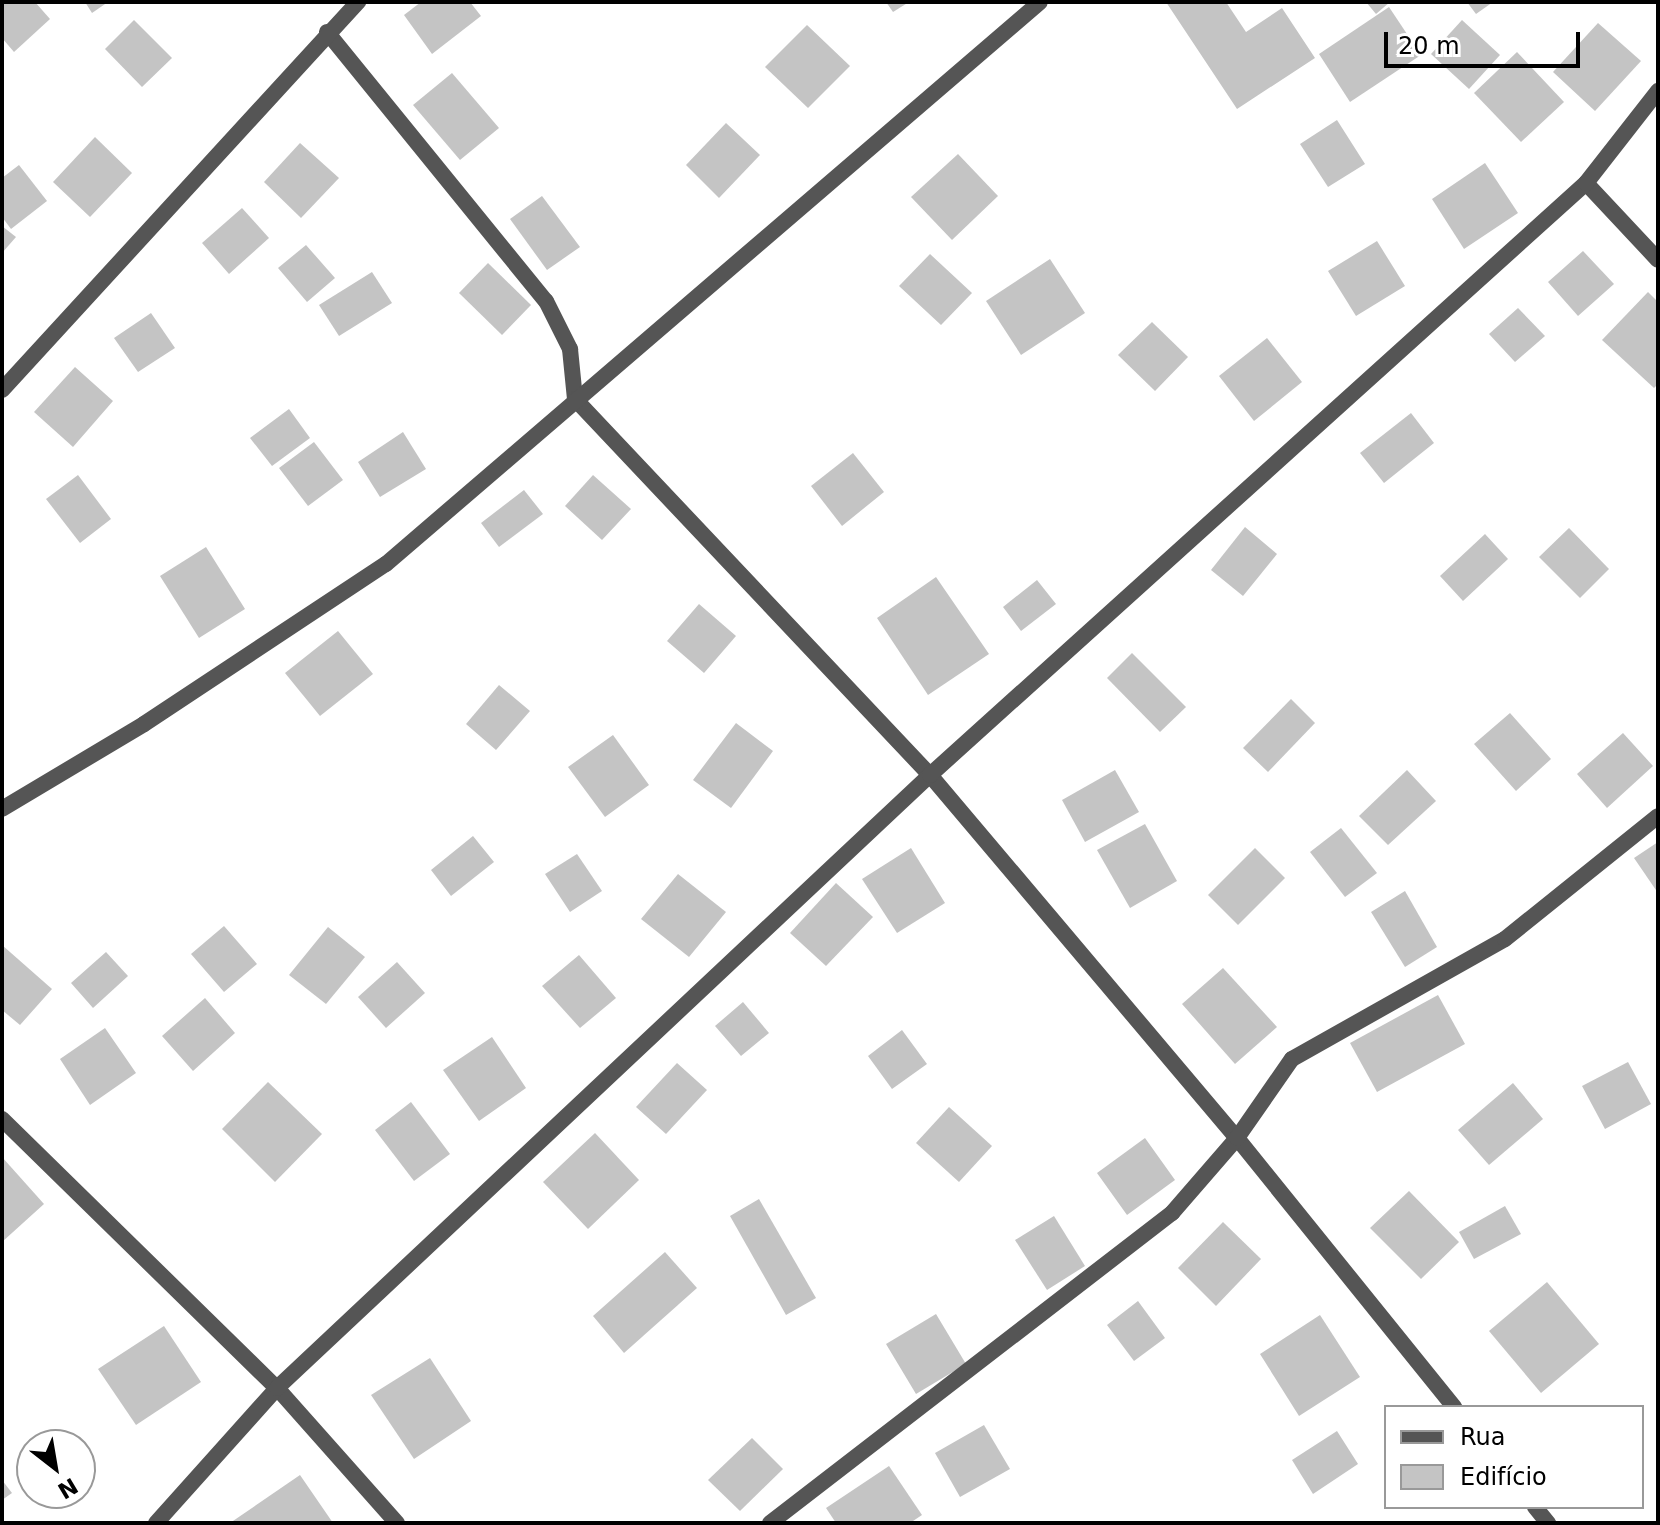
<!DOCTYPE html>
<meta charset="utf-8">
<style>
body{margin:0}
#map{position:relative;width:1660px;height:1525px;overflow:hidden;background:#fff;font-family:"DejaVu Sans",sans-serif}
div>[style]{position:absolute}
[style*='--x']{left:calc(var(--x)*1px);top:calc(var(--y)*1px);width:calc(var(--w)*1px);rotate:calc(var(--a)*1deg)}
.building>*{inset:0;background:#c4c4c4}
.minor>*{height:16px;margin:-8px;padding:0 8px;transform-origin:8px;border-radius:8px;background:#555}
span{translate:-50% -50%;white-space:nowrap;text-align:center;line-height:1.15;-webkit-text-stroke:6px #fff;paint-order:stroke}
.frame{position:absolute;inset:0;border:4px solid #000;pointer-events:none}
.legend{position:absolute;left:1384px;top:1405px;width:260px;height:104px;box-sizing:border-box;background:#fff;border:2px solid #999;margin:0;padding:10px 14px;list-style:none;font-size:24px;color:#000}
.legend li{display:flex;align-items:center;gap:16px;height:40px}
.legend b{width:40px;border:2px solid #999}
.north{position:absolute;left:16px;top:1429px;width:80px;height:80px;box-sizing:border-box;background:#fff;border:2px solid #999;border-radius:50%;rotate:149deg;font-size:22px;font-weight:700;line-height:32px;text-align:center;color:#000}
.north::after{content:'';display:block;margin:auto;width:28px;height:36px;background:#000;clip-path:polygon(50% 0,100% 100%,50% 72%,0 100%)}
.scale{position:absolute;left:1384px;top:32px;width:196px;height:36px;box-sizing:border-box;border:4px solid #000;border-top:0;padding-left:10px;font-size:24px;line-height:28px;white-space:nowrap;color:#000;-webkit-text-stroke:6px #fff;paint-order:stroke}
</style>
<div id="map">
<div class="building">
<i style="clip-path:polygon(2px 2px,35px 2px,50px 19px,14px 52px,2px 38px)"></i>
<i style="clip-path:polygon(85px 2px,108px 2px,92px 13px)"></i>
<i style="clip-path:polygon(421px 2px,470px 2px,481px 16px,432px 54px,404px 15px)"></i>
<i style="clip-path:polygon(886px 2px,909px 2px,893px 12px)"></i>
<i style="clip-path:polygon(1166px 2px,1226px 2px,1246px 32px,1282px 8px,1315px 58px,1237px 109px)"></i>
<i style="clip-path:polygon(1366px 2px,1390px 2px,1376px 14px)"></i>
<i style="clip-path:polygon(1467px 2px,1493px 2px,1476px 14px)"></i>
<i style="clip-path:polygon(1389px 7px,1421px 55px,1350px 102px,1319px 54px)"></i>
<i style="clip-path:polygon(134px 20px,172px 58px,142px 87px,105px 49px)"></i>
<i style="clip-path:polygon(1462px 20px,1500px 55px,1469px 89px,1431px 54px)"></i>
<i style="clip-path:polygon(1598px 23px,1641px 61px,1595px 111px,1553px 72px)"></i>
<i style="clip-path:polygon(807px 25px,850px 66px,808px 108px,765px 67px)"></i>
<i style="clip-path:polygon(1517px 52px,1564px 102px,1521px 142px,1474px 93px)"></i>
<i style="clip-path:polygon(452px 73px,499px 128px,460px 160px,413px 105px)"></i>
<i style="clip-path:polygon(1337px 120px,1365px 164px,1328px 187px,1300px 144px)"></i>
<i style="clip-path:polygon(726px 123px,760px 155px,719px 198px,686px 165px)"></i>
<i style="clip-path:polygon(95px 137px,132px 173px,90px 217px,53px 182px)"></i>
<i style="clip-path:polygon(300px 143px,339px 178px,301px 218px,264px 182px)"></i>
<i style="clip-path:polygon(958px 154px,998px 196px,952px 240px,911px 197px)"></i>
<i style="clip-path:polygon(1485px 163px,1518px 213px,1464px 249px,1432px 199px)"></i>
<i style="clip-path:polygon(19px 165px,47px 201px,11px 229px,2px 217px,2px 178px)"></i>
<i style="clip-path:polygon(542px 196px,580px 247px,547px 270px,510px 219px)"></i>
<i style="clip-path:polygon(242px 208px,269px 238px,229px 274px,202px 243px)"></i>
<i style="clip-path:polygon(2px 226px,16px 237px,2px 253px)"></i>
<i style="clip-path:polygon(1377px 241px,1405px 286px,1356px 316px,1328px 271px)"></i>
<i style="clip-path:polygon(306px 245px,335px 278px,307px 302px,278px 268px)"></i>
<i style="clip-path:polygon(1583px 251px,1614px 284px,1578px 316px,1548px 282px)"></i>
<i style="clip-path:polygon(930px 254px,972px 293px,941px 325px,899px 286px)"></i>
<i style="clip-path:polygon(1050px 259px,1085px 313px,1021px 355px,986px 301px)"></i>
<i style="clip-path:polygon(488px 263px,531px 305px,502px 335px,459px 293px)"></i>
<i style="clip-path:polygon(372px 272px,392px 303px,339px 336px,319px 305px)"></i>
<i style="clip-path:polygon(1648px 292px,1658px 302px,1658px 384px,1654px 388px,1602px 340px)"></i>
<i style="clip-path:polygon(1518px 308px,1545px 336px,1515px 362px,1489px 334px)"></i>
<i style="clip-path:polygon(151px 313px,175px 348px,138px 372px,114px 338px)"></i>
<i style="clip-path:polygon(1152px 322px,1188px 357px,1155px 391px,1118px 355px)"></i>
<i style="clip-path:polygon(1267px 338px,1302px 382px,1254px 421px,1219px 376px)"></i>
<i style="clip-path:polygon(75px 367px,113px 401px,73px 447px,34px 412px)"></i>
<i style="clip-path:polygon(289px 409px,310px 438px,272px 466px,250px 438px)"></i>
<i style="clip-path:polygon(1411px 413px,1434px 443px,1384px 483px,1360px 453px)"></i>
<i style="clip-path:polygon(403px 432px,426px 469px,380px 497px,358px 462px)"></i>
<i style="clip-path:polygon(314px 442px,343px 480px,308px 506px,279px 468px)"></i>
<i style="clip-path:polygon(853px 453px,884px 492px,842px 526px,811px 486px)"></i>
<i style="clip-path:polygon(78px 475px,111px 519px,80px 543px,46px 499px)"></i>
<i style="clip-path:polygon(593px 475px,631px 509px,602px 540px,565px 506px)"></i>
<i style="clip-path:polygon(524px 490px,543px 514px,499px 547px,481px 523px)"></i>
<i style="clip-path:polygon(1245px 527px,1277px 554px,1243px 596px,1211px 570px)"></i>
<i style="clip-path:polygon(1569px 528px,1609px 569px,1580px 598px,1539px 557px)"></i>
<i style="clip-path:polygon(1485px 534px,1508px 559px,1463px 601px,1440px 576px)"></i>
<i style="clip-path:polygon(206px 547px,245px 609px,199px 638px,160px 576px)"></i>
<i style="clip-path:polygon(936px 577px,989px 654px,928px 695px,877px 618px)"></i>
<i style="clip-path:polygon(1037px 580px,1056px 604px,1021px 631px,1003px 607px)"></i>
<i style="clip-path:polygon(699px 604px,736px 636px,704px 673px,667px 641px)"></i>
<i style="clip-path:polygon(338px 631px,373px 674px,320px 716px,285px 673px)"></i>
<i style="clip-path:polygon(1132px 653px,1186px 707px,1160px 732px,1107px 678px)"></i>
<i style="clip-path:polygon(499px 685px,530px 711px,496px 750px,466px 724px)"></i>
<i style="clip-path:polygon(1291px 699px,1315px 723px,1268px 772px,1243px 748px)"></i>
<i style="clip-path:polygon(1510px 713px,1551px 759px,1516px 791px,1474px 744px)"></i>
<i style="clip-path:polygon(736px 723px,773px 751px,731px 808px,693px 780px)"></i>
<i style="clip-path:polygon(1623px 733px,1653px 766px,1607px 808px,1577px 774px)"></i>
<i style="clip-path:polygon(613px 735px,649px 785px,605px 817px,568px 767px)"></i>
<i style="clip-path:polygon(1115px 770px,1139px 812px,1085px 842px,1062px 800px)"></i>
<i style="clip-path:polygon(1407px 770px,1436px 801px,1388px 845px,1359px 816px)"></i>
<i style="clip-path:polygon(1145px 824px,1177px 881px,1130px 908px,1097px 850px)"></i>
<i style="clip-path:polygon(1341px 828px,1377px 873px,1345px 897px,1310px 852px)"></i>
<i style="clip-path:polygon(473px 836px,494px 862px,451px 896px,431px 870px)"></i>
<i style="clip-path:polygon(1658px 842px,1658px 893px,1634px 858px)"></i>
<i style="clip-path:polygon(911px 848px,945px 903px,897px 933px,862px 879px)"></i>
<i style="clip-path:polygon(1255px 848px,1285px 878px,1238px 925px,1208px 895px)"></i>
<i style="clip-path:polygon(577px 854px,602px 891px,570px 912px,545px 874px)"></i>
<i style="clip-path:polygon(678px 874px,726px 912px,689px 957px,641px 919px)"></i>
<i style="clip-path:polygon(836px 883px,873px 917px,826px 966px,790px 933px)"></i>
<i style="clip-path:polygon(1405px 891px,1437px 947px,1405px 967px,1371px 912px)"></i>
<i style="clip-path:polygon(224px 926px,257px 964px,224px 992px,191px 954px)"></i>
<i style="clip-path:polygon(328px 927px,365px 957px,326px 1004px,289px 975px)"></i>
<i style="clip-path:polygon(2px 945px,52px 989px,20px 1025px,2px 1010px)"></i>
<i style="clip-path:polygon(106px 952px,128px 976px,93px 1008px,71px 983px)"></i>
<i style="clip-path:polygon(579px 955px,616px 998px,580px 1028px,542px 986px)"></i>
<i style="clip-path:polygon(397px 962px,425px 993px,386px 1028px,358px 997px)"></i>
<i style="clip-path:polygon(1223px 968px,1277px 1027px,1235px 1064px,1182px 1004px)"></i>
<i style="clip-path:polygon(1438px 995px,1465px 1044px,1377px 1092px,1350px 1043px)"></i>
<i style="clip-path:polygon(205px 998px,235px 1033px,193px 1071px,162px 1036px)"></i>
<i style="clip-path:polygon(743px 1002px,769px 1033px,741px 1056px,715px 1026px)"></i>
<i style="clip-path:polygon(105px 1028px,136px 1073px,90px 1105px,60px 1059px)"></i>
<i style="clip-path:polygon(902px 1030px,927px 1064px,892px 1089px,868px 1056px)"></i>
<i style="clip-path:polygon(492px 1037px,526px 1088px,479px 1121px,443px 1070px)"></i>
<i style="clip-path:polygon(1628px 1062px,1651px 1104px,1605px 1129px,1582px 1086px)"></i>
<i style="clip-path:polygon(677px 1063px,707px 1090px,666px 1134px,636px 1107px)"></i>
<i style="clip-path:polygon(268px 1082px,322px 1134px,275px 1182px,222px 1129px)"></i>
<i style="clip-path:polygon(1513px 1083px,1543px 1119px,1489px 1165px,1458px 1130px)"></i>
<i style="clip-path:polygon(411px 1102px,450px 1154px,414px 1181px,375px 1130px)"></i>
<i style="clip-path:polygon(949px 1107px,992px 1146px,959px 1182px,916px 1143px)"></i>
<i style="clip-path:polygon(595px 1133px,639px 1180px,588px 1229px,543px 1182px)"></i>
<i style="clip-path:polygon(1145px 1138px,1175px 1180px,1127px 1215px,1097px 1173px)"></i>
<i style="clip-path:polygon(2px 1157px,44px 1204px,2px 1242px)"></i>
<i style="clip-path:polygon(1409px 1191px,1459px 1242px,1421px 1279px,1370px 1228px)"></i>
<i style="clip-path:polygon(759px 1199px,816px 1298px,786px 1315px,730px 1216px)"></i>
<i style="clip-path:polygon(1505px 1206px,1521px 1234px,1474px 1259px,1459px 1232px)"></i>
<i style="clip-path:polygon(1054px 1216px,1085px 1266px,1047px 1290px,1015px 1240px)"></i>
<i style="clip-path:polygon(1223px 1222px,1261px 1259px,1216px 1306px,1178px 1268px)"></i>
<i style="clip-path:polygon(665px 1252px,697px 1288px,624px 1353px,593px 1316px)"></i>
<i style="clip-path:polygon(1547px 1282px,1599px 1344px,1541px 1393px,1489px 1331px)"></i>
<i style="clip-path:polygon(1138px 1301px,1165px 1338px,1134px 1361px,1107px 1325px)"></i>
<i style="clip-path:polygon(936px 1314px,966px 1364px,916px 1394px,886px 1344px)"></i>
<i style="clip-path:polygon(1320px 1315px,1360px 1377px,1299px 1416px,1260px 1354px)"></i>
<i style="clip-path:polygon(164px 1326px,201px 1382px,136px 1425px,98px 1369px)"></i>
<i style="clip-path:polygon(430px 1358px,471px 1421px,414px 1459px,371px 1395px)"></i>
<i style="clip-path:polygon(984px 1425px,1010px 1469px,960px 1497px,935px 1453px)"></i>
<i style="clip-path:polygon(1337px 1431px,1358px 1464px,1313px 1494px,1292px 1460px)"></i>
<i style="clip-path:polygon(752px 1438px,783px 1469px,740px 1511px,708px 1480px)"></i>
<i style="clip-path:polygon(889px 1466px,922px 1515px,910px 1523px,836px 1523px,826px 1508px)"></i>
<i style="clip-path:polygon(300px 1475px,333px 1523px,230px 1523px)"></i>
<i style="clip-path:polygon(2px 1480px,12px 1493px,2px 1500px)"></i>
</div>
<div class="minor">
<i style="--x:327;--y:32;--w:347;--a:50.9"></i>
<i style="--x:546;--y:301;--w:54;--a:63.4"></i>
<i style="--x:570;--y:349;--w:50;--a:84.3"></i>
<i style="--x:575;--y:399;--w:517;--a:46.65"></i>
<i style="--x:930;--y:775;--w:475;--a:49.8"></i>
<i style="--x:1237;--y:1138;--w:346;--a:51.1"></i>
<i style="--x:1586;--y:183;--w:105;--a:46.9"></i>
<i style="--x:2;--y:390;--w:527;--a:-47.46"></i>
<i style="--x:2;--y:809;--w:165;--a:-30.9"></i>
<i style="--x:144;--y:724;--w:290;--a:-33.5"></i>
<i style="--x:386;--y:564;--w:862;--a:-40.67"></i>
<i style="--x:2;--y:1119;--w:385;--a:44.4"></i>
<i style="--x:277;--y:1388;--w:181;--a:48.4"></i>
<i style="--x:1535;--y:1507;--w:21;--a:51"></i>
<i style="--x:156;--y:1523;--w:181;--a:-48.1"></i>
<i style="--x:277;--y:1388;--w:896;--a:-43.19"></i>
<i style="--x:930;--y:775;--w:884;--a:-42.06"></i>
<i style="--x:1586;--y:183;--w:117;--a:-52"></i>
<i style="--x:770;--y:1523;--w:508;--a:-37.64"></i>
<i style="--x:1172;--y:1213;--w:99;--a:-49.1"></i>
<i style="--x:1237;--y:1138;--w:96;--a:-55.2"></i>
<i style="--x:1292;--y:1059;--w:244;--a:-29.4"></i>
<i style="--x:1505;--y:939;--w:196;--a:-38.8"></i>
</div>
<div class="frame"></div>
<ul class="legend">
<li><b style="height:10px;background:#555"></b>Rua</li>
<li><b style="height:22px;background:#c4c4c4"></b>Edifício</li>
</ul>
<div class="north">N</div>
<div class="scale">20 m</div>
</div>
